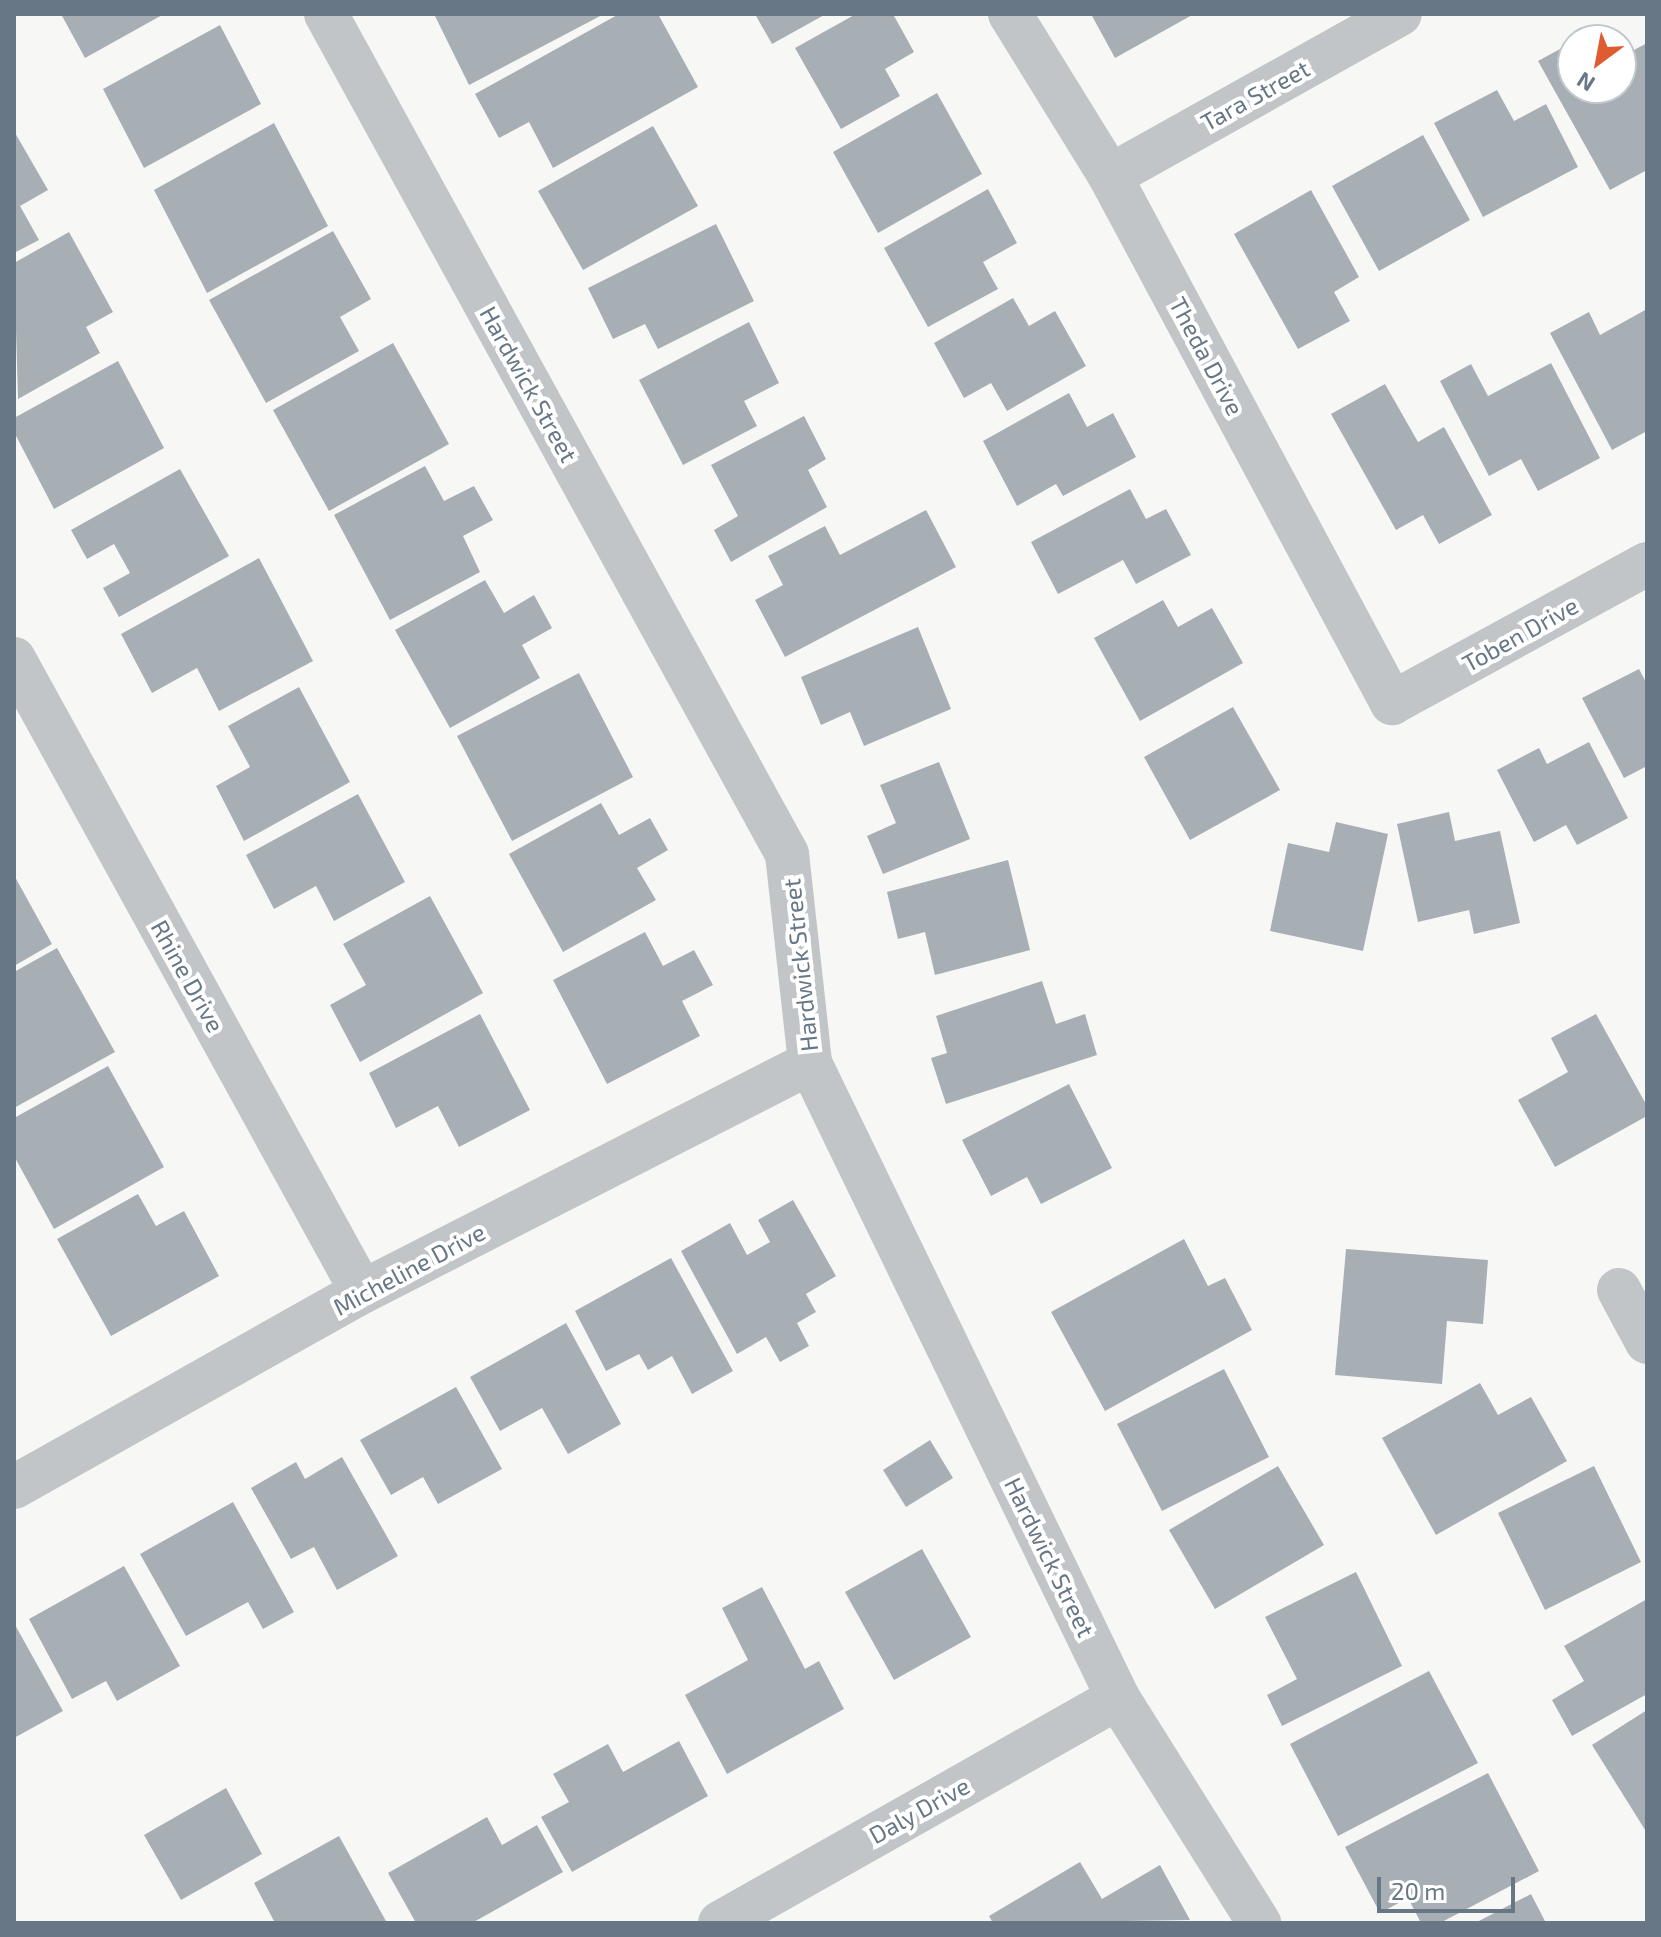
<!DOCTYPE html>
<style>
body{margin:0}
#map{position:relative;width:1661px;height:1937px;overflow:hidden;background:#f7f8f5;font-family:"Exo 2",sans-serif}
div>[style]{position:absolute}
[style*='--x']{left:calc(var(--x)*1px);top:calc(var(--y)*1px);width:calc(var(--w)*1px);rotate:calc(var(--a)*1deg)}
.building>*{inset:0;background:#a7afb5}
.minor>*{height:44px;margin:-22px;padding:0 22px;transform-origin:22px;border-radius:22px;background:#c1c5c8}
span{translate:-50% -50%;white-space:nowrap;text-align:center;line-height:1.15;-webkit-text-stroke:8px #fff;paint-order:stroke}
.street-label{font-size:24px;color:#677785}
.frame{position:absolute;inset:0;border:16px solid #677785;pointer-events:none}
.north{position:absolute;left:1557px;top:24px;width:80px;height:80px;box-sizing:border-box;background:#fff;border:2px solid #c2c9ce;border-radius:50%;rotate:212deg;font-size:22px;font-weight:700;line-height:32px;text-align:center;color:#677785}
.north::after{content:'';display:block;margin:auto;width:28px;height:36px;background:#de5c2f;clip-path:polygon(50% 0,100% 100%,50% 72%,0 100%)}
.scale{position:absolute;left:1377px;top:1877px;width:138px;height:36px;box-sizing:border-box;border:4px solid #677785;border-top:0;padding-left:10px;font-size:24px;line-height:28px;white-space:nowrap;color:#677785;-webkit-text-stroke:6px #fff;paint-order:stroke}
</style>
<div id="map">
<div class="building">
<i style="clip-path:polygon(61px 14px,164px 14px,85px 58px)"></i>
<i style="clip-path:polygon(434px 14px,604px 14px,469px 85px)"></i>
<i style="clip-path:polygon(619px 14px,658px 14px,698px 87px,553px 168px,529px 122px,499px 138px,475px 94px)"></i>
<i style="clip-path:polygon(755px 14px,826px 14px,772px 44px)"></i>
<i style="clip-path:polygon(856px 14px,893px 14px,914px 52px,885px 69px,900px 96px,841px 129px,795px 48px)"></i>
<i style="clip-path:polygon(1091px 14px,1194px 14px,1115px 58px)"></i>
<i style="clip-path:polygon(220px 25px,261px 104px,144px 168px,103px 89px)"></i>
<i style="clip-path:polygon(1603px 26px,1611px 40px,1576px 40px)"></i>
<i style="clip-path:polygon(1573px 42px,1573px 88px,1621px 88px,1621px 57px,1647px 43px,1647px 170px,1610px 190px,1538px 61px)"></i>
<i style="clip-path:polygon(1497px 90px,1514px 121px,1546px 104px,1578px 167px,1483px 217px,1434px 123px)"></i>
<i style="clip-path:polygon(937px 93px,982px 174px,878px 233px,833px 152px)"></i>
<i style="clip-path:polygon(274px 123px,328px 226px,207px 293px,154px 190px)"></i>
<i style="clip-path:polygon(653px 126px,698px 206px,583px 270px,538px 191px)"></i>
<i style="clip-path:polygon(14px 131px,48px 190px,20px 206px,39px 240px,14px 253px)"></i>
<i style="clip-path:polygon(1423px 135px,1470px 220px,1379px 271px,1332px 186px)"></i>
<i style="clip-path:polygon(988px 189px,1017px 243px,983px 262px,998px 289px,928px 327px,884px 248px)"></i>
<i style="clip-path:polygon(1311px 190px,1359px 277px,1334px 292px,1350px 321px,1298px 349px,1234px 234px)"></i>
<i style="clip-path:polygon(716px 224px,754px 301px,658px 349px,645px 324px,613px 339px,588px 288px)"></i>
<i style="clip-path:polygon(333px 231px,371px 299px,340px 317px,359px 351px,266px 403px,209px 300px)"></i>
<i style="clip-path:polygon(69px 232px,113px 312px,86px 327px,100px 353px,18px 399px,14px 263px)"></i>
<i style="clip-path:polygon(1013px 298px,1029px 326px,1055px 311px,1086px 366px,1007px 411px,991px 383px,964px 398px,934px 343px)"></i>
<i style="clip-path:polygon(1647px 309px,1647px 431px,1612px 450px,1550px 333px,1589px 312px,1600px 335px)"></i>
<i style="clip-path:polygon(749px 322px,779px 383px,744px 401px,757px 426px,683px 465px,639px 380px)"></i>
<i style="clip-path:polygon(393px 343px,449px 444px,329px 511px,273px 410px)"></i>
<i style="clip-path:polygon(118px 361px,164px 448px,54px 509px,14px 432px,14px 418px)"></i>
<i style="clip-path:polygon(1551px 363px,1600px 458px,1538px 491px,1521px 459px,1489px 476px,1440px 381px,1471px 364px,1488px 396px)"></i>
<i style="clip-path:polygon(1385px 384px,1418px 442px,1444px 427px,1492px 515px,1439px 544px,1423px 515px,1396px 530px,1331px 414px)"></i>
<i style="clip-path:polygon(1069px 393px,1087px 427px,1113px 413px,1136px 457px,1063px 496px,1056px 484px,1017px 506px,983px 441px)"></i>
<i style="clip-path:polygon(804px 416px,826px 459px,808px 470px,827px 507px,731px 562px,714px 530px,738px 516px,711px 465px)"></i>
<i style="clip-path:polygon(425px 466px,444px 501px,474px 486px,493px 520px,463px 536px,480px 572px,390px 620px,334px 515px)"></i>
<i style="clip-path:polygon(180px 469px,229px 556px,119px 617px,103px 588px,130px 573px,114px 544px,87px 559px,71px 530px)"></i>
<i style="clip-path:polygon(1130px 489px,1146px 519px,1166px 509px,1191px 555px,1136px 584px,1123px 560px,1058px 594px,1031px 542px)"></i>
<i style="clip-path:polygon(926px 510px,956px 567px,785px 657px,755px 600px,783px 585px,768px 556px,825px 526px,840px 555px)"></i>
<i style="clip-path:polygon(259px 558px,313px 661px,219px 711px,197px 668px,152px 693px,121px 634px)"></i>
<i style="clip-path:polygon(485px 580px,504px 613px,534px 595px,552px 628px,522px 645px,540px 678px,450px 728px,395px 630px)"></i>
<i style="clip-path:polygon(1163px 600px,1178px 627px,1212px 608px,1243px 663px,1140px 721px,1094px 638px)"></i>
<i style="clip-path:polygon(918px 627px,951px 709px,864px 746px,850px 712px,821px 725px,801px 677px)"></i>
<i style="clip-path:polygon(1639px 669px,1647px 684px,1647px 766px,1624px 778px,1582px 698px)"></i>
<i style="clip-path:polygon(579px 673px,633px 777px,512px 841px,457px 736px)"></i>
<i style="clip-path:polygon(299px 687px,350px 782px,244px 841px,216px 786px,250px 767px,228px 726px)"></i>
<i style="clip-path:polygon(1233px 707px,1280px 790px,1190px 840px,1144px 757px)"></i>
<i style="clip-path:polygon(1589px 742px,1628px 818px,1577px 845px,1566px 825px,1534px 842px,1497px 770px,1539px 748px,1547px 764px)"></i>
<i style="clip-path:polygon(939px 762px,970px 839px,883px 874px,867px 836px,896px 823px,880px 785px)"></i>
<i style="clip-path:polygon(358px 794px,405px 882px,334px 921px,316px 886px,274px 909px,246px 855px)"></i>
<i style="clip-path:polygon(601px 803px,619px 835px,650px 818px,668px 850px,637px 868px,656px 900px,563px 952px,509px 854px)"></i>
<i style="clip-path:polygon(1449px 812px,1455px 841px,1500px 831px,1520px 923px,1474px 934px,1469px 910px,1418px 922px,1397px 824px)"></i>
<i style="clip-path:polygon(1336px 822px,1388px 834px,1363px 951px,1270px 931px,1288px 843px,1329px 852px)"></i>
<i style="clip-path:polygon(1008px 860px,1030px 950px,935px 975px,925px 932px,898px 939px,887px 892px)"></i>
<i style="clip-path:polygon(14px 875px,52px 944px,14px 966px)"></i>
<i style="clip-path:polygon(430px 896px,483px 993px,360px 1062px,330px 1005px,366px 985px,343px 944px)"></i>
<i style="clip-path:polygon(645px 932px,663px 966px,694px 950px,713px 985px,682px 1001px,700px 1036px,607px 1084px,553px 980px)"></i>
<i style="clip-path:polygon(57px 948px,115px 1052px,14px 1108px,14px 972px)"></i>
<i style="clip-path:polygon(1042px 981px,1056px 1024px,1085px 1014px,1097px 1055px,946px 1104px,931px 1058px,947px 1053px,936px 1016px)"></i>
<i style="clip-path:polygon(480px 1014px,530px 1110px,459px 1147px,438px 1106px,396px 1128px,369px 1073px)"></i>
<i style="clip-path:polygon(1596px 1014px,1647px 1106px,1647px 1116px,1555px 1167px,1518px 1100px,1568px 1072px,1551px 1038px)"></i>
<i style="clip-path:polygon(108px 1066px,164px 1167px,54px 1229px,14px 1156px,14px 1118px)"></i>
<i style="clip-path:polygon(1069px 1084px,1112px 1168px,1041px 1204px,1027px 1177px,991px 1196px,962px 1140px)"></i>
<i style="clip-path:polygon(138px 1194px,156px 1226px,184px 1211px,219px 1276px,111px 1336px,57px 1239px)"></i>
<i style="clip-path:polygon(793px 1200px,836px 1276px,806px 1294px,816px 1312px,797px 1323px,809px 1346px,780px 1362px,766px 1337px,737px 1354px,681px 1251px,730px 1223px,747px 1255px,770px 1242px,758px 1220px)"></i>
<i style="clip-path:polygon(1184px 1239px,1208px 1286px,1225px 1278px,1252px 1330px,1105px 1411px,1051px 1312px)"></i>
<i style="clip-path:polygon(1346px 1249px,1488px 1260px,1483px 1324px,1447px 1321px,1442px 1384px,1335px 1375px)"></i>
<i style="clip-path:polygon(671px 1258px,733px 1371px,692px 1394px,672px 1356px,648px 1370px,639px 1354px,606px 1371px,575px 1311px)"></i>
<i style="clip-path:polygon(566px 1323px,621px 1424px,568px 1454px,542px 1408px,500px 1431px,470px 1377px)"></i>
<i style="clip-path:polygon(1224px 1369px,1269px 1457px,1162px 1511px,1117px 1424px)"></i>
<i style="clip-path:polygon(1480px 1383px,1498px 1415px,1531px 1397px,1567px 1461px,1436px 1535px,1382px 1438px)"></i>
<i style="clip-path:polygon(456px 1387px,502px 1469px,438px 1504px,423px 1477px,391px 1495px,360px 1440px)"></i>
<i style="clip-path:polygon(930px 1440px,953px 1478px,906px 1507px,883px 1470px)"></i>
<i style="clip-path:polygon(342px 1457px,398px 1556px,337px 1590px,314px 1547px,291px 1559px,251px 1488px,296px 1462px,305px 1479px)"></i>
<i style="clip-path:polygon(1278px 1466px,1324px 1545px,1215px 1609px,1169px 1530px)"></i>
<i style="clip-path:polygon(1594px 1466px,1641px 1562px,1545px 1610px,1498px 1513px)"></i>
<i style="clip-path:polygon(233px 1502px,294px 1612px,263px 1629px,248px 1602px,186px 1636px,140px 1554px)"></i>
<i style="clip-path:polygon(922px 1549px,971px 1637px,894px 1680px,845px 1592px)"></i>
<i style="clip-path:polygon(124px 1566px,180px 1666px,117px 1701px,106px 1681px,72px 1699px,29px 1619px)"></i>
<i style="clip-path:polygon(1356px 1572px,1402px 1666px,1282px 1726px,1267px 1695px,1297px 1679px,1265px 1617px)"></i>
<i style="clip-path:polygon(762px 1587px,805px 1669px,819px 1661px,844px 1709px,727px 1774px,685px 1695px,748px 1660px,722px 1608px)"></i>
<i style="clip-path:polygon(1647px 1599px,1647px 1694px,1572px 1736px,1552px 1700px,1584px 1681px,1564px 1646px)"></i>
<i style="clip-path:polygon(14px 1623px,63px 1711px,14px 1738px)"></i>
<i style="clip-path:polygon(1429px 1671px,1478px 1763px,1338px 1836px,1290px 1744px)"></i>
<i style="clip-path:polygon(1647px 1710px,1647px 1833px,1592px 1745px)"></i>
<i style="clip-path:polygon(679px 1741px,708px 1796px,572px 1872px,541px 1817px,569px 1802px,553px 1774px,608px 1744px,623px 1772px)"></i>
<i style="clip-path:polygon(1488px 1773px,1539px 1871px,1440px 1923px,1421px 1923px,1408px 1898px,1380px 1913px,1345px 1847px)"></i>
<i style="clip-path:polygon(226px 1788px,262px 1854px,181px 1900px,144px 1835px)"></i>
<i style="clip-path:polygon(487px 1817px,502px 1845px,537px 1825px,563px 1872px,472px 1923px,416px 1923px,388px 1873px)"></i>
<i style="clip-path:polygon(339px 1836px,387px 1923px,275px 1923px,254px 1883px)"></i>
<i style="clip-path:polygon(1080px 1862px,1102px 1899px,1160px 1865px,1190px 1920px,993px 1923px,989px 1916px)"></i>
<i style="clip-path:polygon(1531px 1894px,1546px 1923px,1475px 1923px)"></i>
</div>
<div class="minor">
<i style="--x:326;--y:14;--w:958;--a:61.24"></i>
<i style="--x:787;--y:854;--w:210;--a:83.7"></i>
<i style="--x:810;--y:1063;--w:706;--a:64.12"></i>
<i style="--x:1118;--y:1698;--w:266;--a:57.9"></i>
<i style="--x:1010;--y:14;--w:190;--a:58.3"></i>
<i style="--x:1110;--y:176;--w:598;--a:61.85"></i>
<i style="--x:1392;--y:703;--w:290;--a:-28.6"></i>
<i style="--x:1110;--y:176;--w:332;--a:-29.2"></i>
<i style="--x:14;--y:659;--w:722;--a:61.2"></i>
<i style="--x:1619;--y:1290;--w:59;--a:61.7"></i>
<i style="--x:14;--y:1487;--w:399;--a:-29.3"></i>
<i style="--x:362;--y:1292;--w:503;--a:-27.07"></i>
<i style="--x:720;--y:1923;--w:457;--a:-29.5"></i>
</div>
<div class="street-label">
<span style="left:1255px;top:95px;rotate:-29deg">Tara Street</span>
<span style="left:1207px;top:356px;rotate:62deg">Theda Drive</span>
<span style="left:529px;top:384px;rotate:61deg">Hardwick Street</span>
<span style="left:1520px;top:634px;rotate:-29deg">Toben Drive</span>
<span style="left:800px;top:965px;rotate:-96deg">Hardwick Street</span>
<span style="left:188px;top:976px;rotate:61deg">Rhine Drive</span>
<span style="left:409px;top:1269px;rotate:-28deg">Micheline Drive</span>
<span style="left:1050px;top:1557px;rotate:64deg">Hardwick Street</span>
<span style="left:919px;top:1810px;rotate:-29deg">Daly Drive</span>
</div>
<div class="frame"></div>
<div class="north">N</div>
<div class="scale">20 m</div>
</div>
